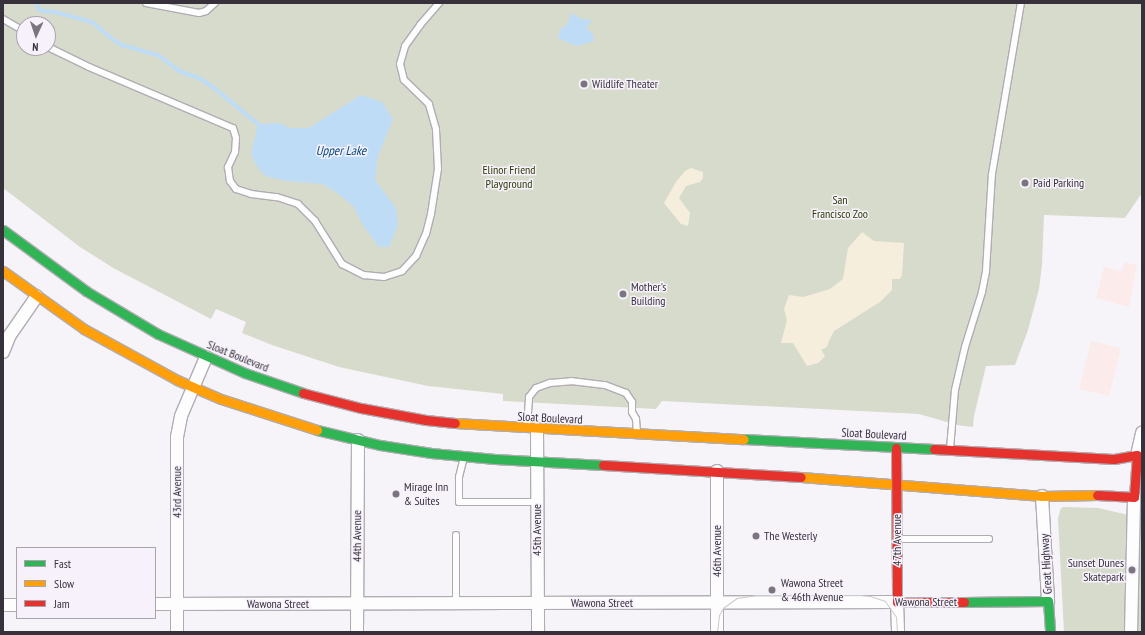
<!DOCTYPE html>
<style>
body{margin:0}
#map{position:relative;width:1145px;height:635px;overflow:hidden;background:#f7f4f9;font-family:"PT Sans Narrow",sans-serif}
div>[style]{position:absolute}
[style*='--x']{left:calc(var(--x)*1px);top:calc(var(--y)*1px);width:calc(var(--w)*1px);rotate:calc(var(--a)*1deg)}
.industrial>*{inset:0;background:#fbebeb}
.green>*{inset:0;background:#d7dbcc}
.sand>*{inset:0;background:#f5eedc}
.water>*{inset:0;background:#bfdcf7}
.stream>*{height:4px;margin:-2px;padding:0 2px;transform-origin:2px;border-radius:2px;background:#bfdcf7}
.roads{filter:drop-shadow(1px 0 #b0acb3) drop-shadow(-1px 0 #b0acb3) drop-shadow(0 1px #b0acb3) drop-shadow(0 -1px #b0acb3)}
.lane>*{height:6px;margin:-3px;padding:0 3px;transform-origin:3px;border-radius:3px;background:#fefdfe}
.street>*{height:12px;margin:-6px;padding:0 6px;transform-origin:6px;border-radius:6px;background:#fefdfe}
.fast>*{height:9px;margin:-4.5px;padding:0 4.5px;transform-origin:4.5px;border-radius:4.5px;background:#30b455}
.slow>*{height:9px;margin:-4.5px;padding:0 4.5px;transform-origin:4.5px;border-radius:4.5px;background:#ff9f0a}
.jam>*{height:9px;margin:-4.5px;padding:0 4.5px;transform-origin:4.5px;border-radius:4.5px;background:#e5322d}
.tram>*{height:1px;margin:-0.5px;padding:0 0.5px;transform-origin:0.5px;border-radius:0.5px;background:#cbcacc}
.dots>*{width:11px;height:11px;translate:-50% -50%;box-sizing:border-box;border:2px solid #f7f1fc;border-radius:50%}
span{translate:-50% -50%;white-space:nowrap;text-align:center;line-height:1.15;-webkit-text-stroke:3px #f7f1fc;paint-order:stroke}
.poi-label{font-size:12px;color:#36313b}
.left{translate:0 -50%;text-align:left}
.right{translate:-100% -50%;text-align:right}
.park-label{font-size:12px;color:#2d3b02}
.street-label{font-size:12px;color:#36313b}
.water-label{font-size:13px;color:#034b78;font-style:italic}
.frame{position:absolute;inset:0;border:4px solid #36313b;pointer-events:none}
.legend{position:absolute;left:16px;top:547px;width:140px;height:72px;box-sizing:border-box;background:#f7f1fc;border:1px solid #aaa4af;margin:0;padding:5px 7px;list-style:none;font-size:12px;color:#36313b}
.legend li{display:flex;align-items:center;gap:8px;height:20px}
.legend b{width:20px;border:1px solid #aaa4af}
.north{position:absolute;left:16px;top:16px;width:40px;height:40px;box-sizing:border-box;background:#f7f1fc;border:1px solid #aaa4af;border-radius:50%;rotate:183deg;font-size:11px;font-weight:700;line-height:16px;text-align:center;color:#36313b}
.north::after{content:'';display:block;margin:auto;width:14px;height:18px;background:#7a757e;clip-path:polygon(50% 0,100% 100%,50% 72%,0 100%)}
</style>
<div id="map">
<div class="industrial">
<i style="clip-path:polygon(1124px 262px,1137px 265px,1129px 307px,1096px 298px,1104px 267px,1122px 271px)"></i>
<i style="clip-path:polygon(1091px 341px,1121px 348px,1109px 396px,1079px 389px)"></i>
</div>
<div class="green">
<i style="clip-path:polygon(evenodd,3px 3px,1142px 3px,1142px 193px,1125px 218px,1044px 215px,1042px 265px,1039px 289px,1028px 330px,1015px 365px,986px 366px,974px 416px,973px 427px,957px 425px,919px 414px,662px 401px,656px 409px,503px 401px,503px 394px,428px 386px,339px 367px,272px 345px,242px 333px,246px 322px,216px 309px,211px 319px,115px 269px,80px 247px,3px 188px,3px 3px,24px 24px,48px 24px,48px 48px,24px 48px,24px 24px)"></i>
<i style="clip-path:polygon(1064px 507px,1098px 508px,1142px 518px,1142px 632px,1064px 632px,1058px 518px,1061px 508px)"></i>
</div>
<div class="sand">
<i style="clip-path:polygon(691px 168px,703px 172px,703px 178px,700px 182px,686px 186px,679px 198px,690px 213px,688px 226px,681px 224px,664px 203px,676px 182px,685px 171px)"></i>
<i style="clip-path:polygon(862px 232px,874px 241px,904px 243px,902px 275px,900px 279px,892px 279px,892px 290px,880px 302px,834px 331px,828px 343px,827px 347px,821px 350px,825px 356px,818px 363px,807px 366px,793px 343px,781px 343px,787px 320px,784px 309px,789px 295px,803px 297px,817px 293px,830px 289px,843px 279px,848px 248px)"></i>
</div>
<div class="water">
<i style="clip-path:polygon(570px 13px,582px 19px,592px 20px,586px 28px,593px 34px,594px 41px,576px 46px,558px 38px,561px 28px,566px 26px,569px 21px)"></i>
<i style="clip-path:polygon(361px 95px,382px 102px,393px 119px,378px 156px,375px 180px,396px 208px,398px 225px,389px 247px,379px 247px,362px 224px,354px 207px,340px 195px,323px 184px,286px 181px,265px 176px,256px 165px,251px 154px,258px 124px,279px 123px,290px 128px,309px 128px)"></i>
</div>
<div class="stream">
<i style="--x:37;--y:3;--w:6;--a:81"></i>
<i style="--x:38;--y:9;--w:5;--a:22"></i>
<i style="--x:43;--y:11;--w:12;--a:5"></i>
<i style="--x:55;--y:12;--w:38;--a:15"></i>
<i style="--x:92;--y:22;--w:26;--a:40"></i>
<i style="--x:112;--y:39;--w:12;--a:31"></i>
<i style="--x:122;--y:45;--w:37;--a:16"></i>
<i style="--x:158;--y:55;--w:26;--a:37"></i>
<i style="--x:179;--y:71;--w:23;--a:20"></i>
<i style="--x:201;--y:79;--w:16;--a:35"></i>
<i style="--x:214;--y:88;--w:57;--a:39.3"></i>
</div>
<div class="roads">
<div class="lane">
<i style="--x:146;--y:3;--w:54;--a:10.7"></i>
<i style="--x:199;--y:13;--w:7;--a:-16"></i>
<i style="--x:206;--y:11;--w:12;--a:-42"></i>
<i style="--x:3;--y:19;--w:24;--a:30"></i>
<i style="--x:48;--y:47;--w:46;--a:26"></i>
<i style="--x:89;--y:67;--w:156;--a:23"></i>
<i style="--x:233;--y:128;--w:10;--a:73"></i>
<i style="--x:236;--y:138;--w:14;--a:94"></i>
<i style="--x:235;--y:152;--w:17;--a:115"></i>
<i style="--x:228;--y:167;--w:14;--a:82"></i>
<i style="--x:230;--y:181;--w:10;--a:53"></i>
<i style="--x:236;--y:189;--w:16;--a:18"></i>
<i style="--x:251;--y:194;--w:26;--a:7"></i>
<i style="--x:277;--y:197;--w:22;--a:18"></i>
<i style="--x:298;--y:204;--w:24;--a:45"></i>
<i style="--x:315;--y:221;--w:51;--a:57.9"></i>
<i style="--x:342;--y:264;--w:25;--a:27"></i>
<i style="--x:364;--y:275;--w:20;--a:6"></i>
<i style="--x:384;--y:277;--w:19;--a:-18"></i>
<i style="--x:402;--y:271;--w:21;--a:-47"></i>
<i style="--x:416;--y:256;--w:24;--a:-66"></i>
<i style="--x:426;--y:234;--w:21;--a:-76"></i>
<i style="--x:431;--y:214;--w:46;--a:-81.2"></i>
<i style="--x:438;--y:169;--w:40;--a:-92.9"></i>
<i style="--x:436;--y:129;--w:26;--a:-106"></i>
<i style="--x:429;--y:104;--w:35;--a:-136"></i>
<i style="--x:404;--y:80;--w:16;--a:-104"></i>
<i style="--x:400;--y:64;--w:19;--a:-74"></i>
<i style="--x:405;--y:46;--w:26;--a:-54"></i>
<i style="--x:420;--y:25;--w:29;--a:-49"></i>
<i style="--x:527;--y:427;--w:30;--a:-86"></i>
<i style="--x:529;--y:397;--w:11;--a:-52"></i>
<i style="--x:536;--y:388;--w:15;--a:-20"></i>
<i style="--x:550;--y:383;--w:21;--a:-5"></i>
<i style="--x:571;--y:381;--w:34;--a:7"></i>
<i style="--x:605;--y:385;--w:22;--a:21"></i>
<i style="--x:626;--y:393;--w:11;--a:56"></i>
<i style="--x:632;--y:402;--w:10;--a:90"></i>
<i style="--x:632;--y:412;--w:8;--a:60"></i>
<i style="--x:636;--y:419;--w:13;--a:86"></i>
<i style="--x:950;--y:449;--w:59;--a:-85.2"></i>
<i style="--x:955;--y:390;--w:44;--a:-76.9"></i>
<i style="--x:965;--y:347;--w:58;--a:-72.8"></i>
<i style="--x:982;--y:292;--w:21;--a:-79"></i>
<i style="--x:986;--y:271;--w:97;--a:-86.5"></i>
<i style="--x:992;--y:174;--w:173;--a:-80.4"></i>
<i style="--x:464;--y:457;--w:21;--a:104"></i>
<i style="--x:459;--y:477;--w:25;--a:90"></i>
<i style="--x:459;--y:502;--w:78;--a:0"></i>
<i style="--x:456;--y:535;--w:68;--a:90"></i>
<i style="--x:897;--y:539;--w:92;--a:0"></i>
</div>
<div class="street">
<i style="--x:3;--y:352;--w:18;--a:-68"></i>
<i style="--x:10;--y:335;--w:47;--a:-55.3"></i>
<i style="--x:537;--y:429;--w:203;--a:89.7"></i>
<i style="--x:1137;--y:455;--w:23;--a:-77"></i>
<i style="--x:717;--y:471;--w:161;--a:90"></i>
<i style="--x:1042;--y:496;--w:105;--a:86.7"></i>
<i style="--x:155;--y:604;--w:742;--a:-0.15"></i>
<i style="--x:897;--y:602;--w:30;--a:88"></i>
<i style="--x:3;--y:605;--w:14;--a:0"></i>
<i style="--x:177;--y:632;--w:195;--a:-90"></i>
<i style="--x:177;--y:437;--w:21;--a:-79"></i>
<i style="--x:181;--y:416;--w:64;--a:-67"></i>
<i style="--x:357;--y:632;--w:192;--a:-89.7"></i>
<i style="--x:1131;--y:632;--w:135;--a:-88.7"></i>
</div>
<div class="fast">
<i style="--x:3;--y:230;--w:103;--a:36.3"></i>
<i style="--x:86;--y:291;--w:84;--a:30.8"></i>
<i style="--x:158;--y:334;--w:95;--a:24.1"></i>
<i style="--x:245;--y:373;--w:61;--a:19"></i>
<i style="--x:317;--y:430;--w:65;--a:13.4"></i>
<i style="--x:380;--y:445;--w:52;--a:8.9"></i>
<i style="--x:431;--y:453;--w:64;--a:5.4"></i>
<i style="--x:495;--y:459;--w:108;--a:3.2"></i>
<i style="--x:744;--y:439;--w:190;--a:3"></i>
<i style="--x:964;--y:602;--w:84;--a:-0.7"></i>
<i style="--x:1048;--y:601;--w:31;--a:86"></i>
</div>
<div class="slow">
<i style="--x:3;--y:271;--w:100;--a:35.6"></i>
<i style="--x:84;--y:329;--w:106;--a:28.7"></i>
<i style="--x:177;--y:380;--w:48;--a:23.4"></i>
<i style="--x:221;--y:399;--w:101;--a:17.9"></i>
<i style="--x:455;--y:423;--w:289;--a:3.2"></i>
<i style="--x:801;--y:477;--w:242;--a:4.5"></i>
<i style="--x:1042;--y:496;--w:55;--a:-1"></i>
</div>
<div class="jam">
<i style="--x:303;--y:393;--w:60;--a:14.5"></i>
<i style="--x:361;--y:408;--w:66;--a:10.5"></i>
<i style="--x:426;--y:420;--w:29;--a:6"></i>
<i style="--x:896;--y:448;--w:154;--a:89.6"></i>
<i style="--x:897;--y:602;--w:67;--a:0"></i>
<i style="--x:934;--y:449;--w:180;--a:3.2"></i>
<i style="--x:1114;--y:459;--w:23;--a:-10"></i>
<i style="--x:1137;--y:455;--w:42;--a:94.1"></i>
<i style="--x:1134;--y:497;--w:37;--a:-177"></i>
<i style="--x:603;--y:465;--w:198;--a:3.5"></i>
</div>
</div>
<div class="tram">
<i style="--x:717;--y:632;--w:17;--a:-83"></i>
<i style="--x:719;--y:615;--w:8;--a:-60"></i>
<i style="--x:723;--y:608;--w:17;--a:-36"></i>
<i style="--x:737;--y:598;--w:18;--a:-9"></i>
<i style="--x:755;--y:595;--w:105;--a:0"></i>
<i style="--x:860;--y:595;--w:10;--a:6"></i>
<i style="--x:870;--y:596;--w:16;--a:18"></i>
<i style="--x:885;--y:601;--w:19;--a:55"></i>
<i style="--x:896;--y:617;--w:15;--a:86"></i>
</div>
<div class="dots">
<i style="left:584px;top:84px;background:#7a757e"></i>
<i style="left:1025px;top:183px;background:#7a757e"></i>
<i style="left:623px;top:294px;background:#7a757e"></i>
<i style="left:396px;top:494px;background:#7a757e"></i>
<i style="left:756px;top:536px;background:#7a757e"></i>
<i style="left:1132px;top:570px;background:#7a757e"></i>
<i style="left:772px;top:590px;background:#7a757e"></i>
</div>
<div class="poi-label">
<span class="left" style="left:592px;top:84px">Wildlife Theater</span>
<span class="left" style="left:1033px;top:183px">Paid Parking</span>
<span class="left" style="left:631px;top:294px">Mother's<br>Building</span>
<span class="left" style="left:404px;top:494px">Mirage Inn<br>&amp; Suites</span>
<span class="left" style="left:764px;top:536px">The Westerly</span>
<span class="right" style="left:1124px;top:570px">Sunset Dunes<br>Skatepark</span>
<span class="left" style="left:781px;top:590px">Wawona Street<br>&amp; 46th Avenue</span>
</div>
<div class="park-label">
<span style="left:509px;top:177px">Elinor Friend<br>Playground</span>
<span style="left:840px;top:207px">San<br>Francisco Zoo</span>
</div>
<div class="street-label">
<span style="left:238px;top:356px;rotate:22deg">Sloat Boulevard</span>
<span style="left:550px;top:418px;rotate:3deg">Sloat Boulevard</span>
<span style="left:874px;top:434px;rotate:3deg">Sloat Boulevard</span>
<span style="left:177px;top:492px;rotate:-90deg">43rd Avenue</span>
<span style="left:537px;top:530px;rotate:-90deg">45th Avenue</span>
<span style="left:357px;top:536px;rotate:-90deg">44th Avenue</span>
<span style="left:897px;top:540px;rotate:-90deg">47th Avenue</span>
<span style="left:717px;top:551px;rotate:-90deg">46th Avenue</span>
<span style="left:1046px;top:564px;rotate:-93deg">Great Highway</span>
<span style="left:926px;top:602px">Wawona Street</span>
<span style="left:602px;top:603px">Wawona Street</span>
<span style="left:278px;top:604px">Wawona Street</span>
</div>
<div class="water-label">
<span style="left:341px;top:151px">Upper Lake</span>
</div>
<div class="frame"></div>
<ul class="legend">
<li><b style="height:5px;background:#30b455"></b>Fast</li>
<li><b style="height:5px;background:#ff9f0a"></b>Slow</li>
<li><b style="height:5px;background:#e5322d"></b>Jam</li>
</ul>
<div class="north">N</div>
</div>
